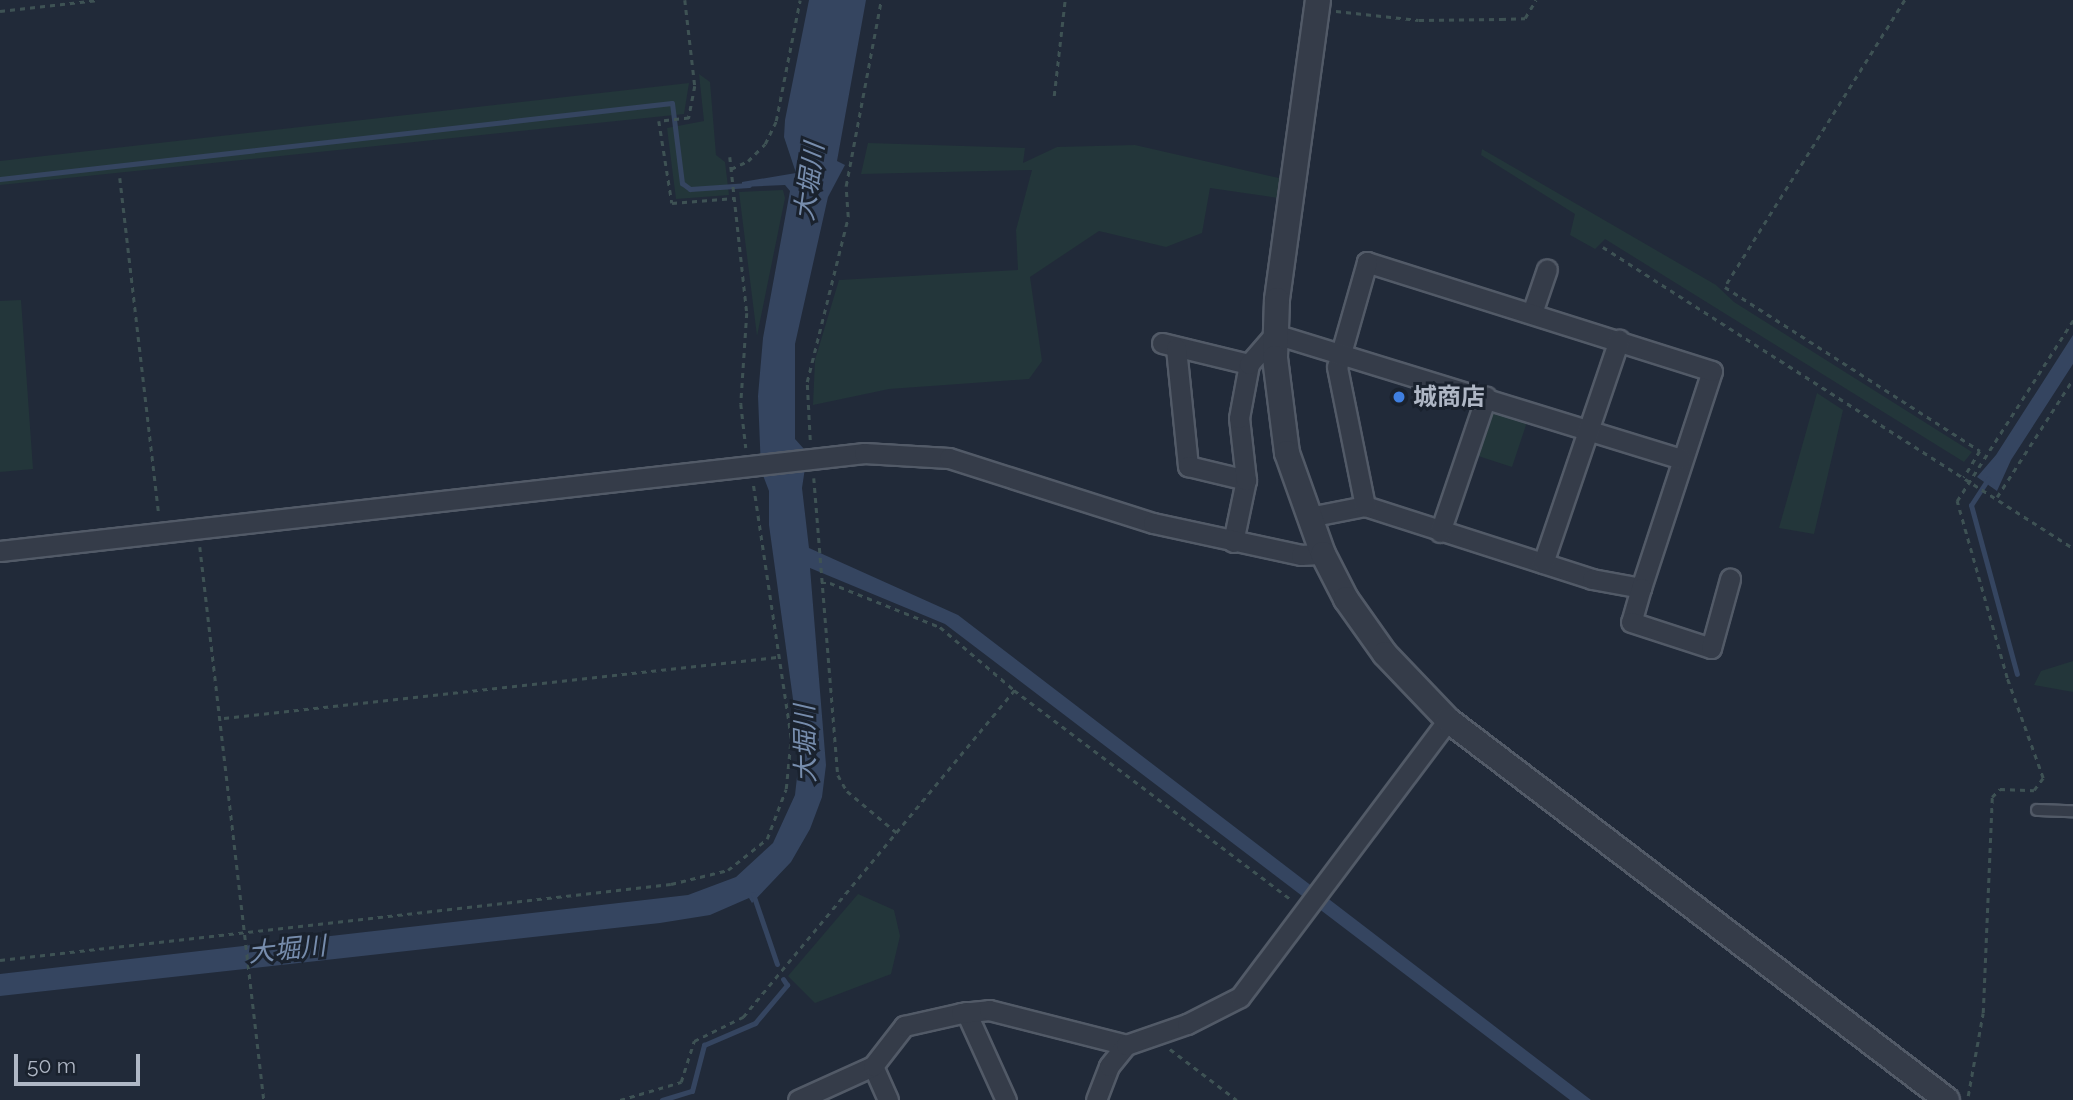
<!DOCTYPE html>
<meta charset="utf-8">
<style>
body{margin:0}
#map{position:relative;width:2073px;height:1100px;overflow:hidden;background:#212a39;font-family:Raleway,"Noto Sans JP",sans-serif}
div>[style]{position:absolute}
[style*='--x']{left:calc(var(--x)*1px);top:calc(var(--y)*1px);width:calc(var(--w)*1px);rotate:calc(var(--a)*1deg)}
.green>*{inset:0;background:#23363a}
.water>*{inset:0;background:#354560}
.stream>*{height:5px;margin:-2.5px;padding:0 2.5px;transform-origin:2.5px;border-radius:2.5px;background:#354560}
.path>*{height:2.5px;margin-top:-1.25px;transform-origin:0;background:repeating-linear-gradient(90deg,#3e5254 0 5px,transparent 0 10px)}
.roads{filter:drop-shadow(2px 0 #525a67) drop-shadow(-2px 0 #525a67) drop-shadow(0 2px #525a67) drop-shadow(0 -2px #525a67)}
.service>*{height:10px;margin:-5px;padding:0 5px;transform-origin:5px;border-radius:5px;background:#353c49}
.minor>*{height:19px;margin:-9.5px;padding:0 9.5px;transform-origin:9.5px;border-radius:9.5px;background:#353c49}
.tertiary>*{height:24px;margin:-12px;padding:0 12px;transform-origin:12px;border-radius:12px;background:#353c49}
.dots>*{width:19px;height:19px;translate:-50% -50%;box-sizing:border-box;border:4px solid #1a222e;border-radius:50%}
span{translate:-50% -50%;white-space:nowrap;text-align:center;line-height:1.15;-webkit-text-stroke:6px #1a222e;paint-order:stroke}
.poi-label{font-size:24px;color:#afb7c5;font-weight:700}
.left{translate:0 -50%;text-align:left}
.water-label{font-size:26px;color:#778dad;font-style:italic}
.scale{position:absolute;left:14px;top:1054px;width:126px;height:32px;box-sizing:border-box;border:4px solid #afb7c5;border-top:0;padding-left:9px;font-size:21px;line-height:24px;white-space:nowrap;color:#afb7c5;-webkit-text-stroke:5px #1a222e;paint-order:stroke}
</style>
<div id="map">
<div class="green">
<i style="clip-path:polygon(699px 74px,710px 82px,716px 155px,725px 162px,729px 195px,676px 199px,667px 128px,704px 121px)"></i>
<i style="clip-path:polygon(689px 83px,684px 114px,0 185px,0 161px)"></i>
<i style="clip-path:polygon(868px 143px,1025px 148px,1023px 163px,1057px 147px,1135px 145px,1283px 179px,1278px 198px,1210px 188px,1202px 233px,1166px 247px,1099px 231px,1030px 277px,1042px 361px,1029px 379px,889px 389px,813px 405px,815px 360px,839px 280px,1018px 270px,1016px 230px,1032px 170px,861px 174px)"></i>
<i style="clip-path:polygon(1482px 149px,1716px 285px,1734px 302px,1972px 452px,1964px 462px,1605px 239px,1595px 249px,1570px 235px,1575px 214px,1481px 155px)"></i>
<i style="clip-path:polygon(783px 190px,785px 198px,757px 336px,739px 192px)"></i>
<i style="clip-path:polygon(21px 300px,33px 469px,0 472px,0 301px)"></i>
<i style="clip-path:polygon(1817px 393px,1843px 410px,1814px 534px,1779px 528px)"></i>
<i style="clip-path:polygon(1499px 409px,1528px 419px,1512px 467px,1475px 455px,1488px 414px)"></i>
<i style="clip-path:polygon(2073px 661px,2073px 692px,2034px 685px,2041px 671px)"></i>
<i style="clip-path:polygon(858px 894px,894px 910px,900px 936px,891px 974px,815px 1003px,788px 976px)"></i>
</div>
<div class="water">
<i style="clip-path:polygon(809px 0,866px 0,837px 161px,845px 165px,828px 197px,795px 344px,795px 439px,804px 449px,799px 452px,805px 468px,802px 488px,809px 548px,958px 615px,1591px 1100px,1570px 1100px,945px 624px,810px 568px,826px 765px,822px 797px,810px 829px,791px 862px,752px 903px,749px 898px,710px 915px,660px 923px,0 996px,0 974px,688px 895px,736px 877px,773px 843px,795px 795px,800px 750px,769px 525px,769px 491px,761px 470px,758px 396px,763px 338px,790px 191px,785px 185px,742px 187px,742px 182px,796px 173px,784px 137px,785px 120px)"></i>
<i style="clip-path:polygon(2073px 335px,2073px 364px,2011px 460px,1997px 491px,1977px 477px,1996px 455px)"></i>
</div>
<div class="stream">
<i style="--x:0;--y:179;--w:676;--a:-6.45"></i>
<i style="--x:672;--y:103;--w:81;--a:82.9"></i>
<i style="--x:682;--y:183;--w:10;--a:37"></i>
<i style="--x:690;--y:189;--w:59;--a:-3.9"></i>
<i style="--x:1988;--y:479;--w:31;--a:123"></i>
<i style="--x:1971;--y:505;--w:175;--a:74.8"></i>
<i style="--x:753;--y:894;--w:74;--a:71.1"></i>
<i style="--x:662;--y:1100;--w:31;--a:-17"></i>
<i style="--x:692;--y:1091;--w:48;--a:-75.4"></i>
<i style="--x:704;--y:1045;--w:56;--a:-23.3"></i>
<i style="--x:755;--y:1023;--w:50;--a:-49.9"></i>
<i style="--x:787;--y:985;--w:7;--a:-124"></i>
</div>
<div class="path">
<i style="--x:685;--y:0;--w:87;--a:83.4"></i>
<i style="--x:695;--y:86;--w:33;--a:101"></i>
<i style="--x:689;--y:118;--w:30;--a:174"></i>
<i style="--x:659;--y:121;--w:83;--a:81"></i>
<i style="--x:672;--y:203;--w:63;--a:-4.5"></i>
<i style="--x:1905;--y:0;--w:339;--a:122.1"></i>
<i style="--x:1725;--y:287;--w:303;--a:32.7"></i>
<i style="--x:1980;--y:451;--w:31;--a:121"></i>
<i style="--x:0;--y:11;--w:99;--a:-6.4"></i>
<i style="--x:1336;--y:11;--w:83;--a:6.2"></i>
<i style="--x:1419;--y:20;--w:82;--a:-0.7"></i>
<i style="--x:1501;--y:19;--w:24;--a:-2"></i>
<i style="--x:1525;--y:18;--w:21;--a:-59"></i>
<i style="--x:1054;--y:96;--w:97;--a:-83.5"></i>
<i style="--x:730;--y:157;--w:157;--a:83.8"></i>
<i style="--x:747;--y:313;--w:91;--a:93.8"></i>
<i style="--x:741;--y:404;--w:44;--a:83.5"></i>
<i style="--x:731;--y:169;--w:19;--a:-25"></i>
<i style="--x:748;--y:161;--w:24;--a:-45"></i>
<i style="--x:765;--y:144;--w:25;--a:-64"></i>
<i style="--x:776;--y:121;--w:123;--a:-78.8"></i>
<i style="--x:120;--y:178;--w:339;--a:83.4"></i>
<i style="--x:1603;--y:247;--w:558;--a:32.64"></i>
<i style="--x:810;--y:440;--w:58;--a:-93"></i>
<i style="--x:807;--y:382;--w:170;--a:-76"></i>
<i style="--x:848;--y:217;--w:31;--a:-94"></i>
<i style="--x:846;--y:186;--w:189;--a:-79.3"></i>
<i style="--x:814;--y:478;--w:298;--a:85.4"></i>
<i style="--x:838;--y:775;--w:18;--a:61"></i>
<i style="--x:847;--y:791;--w:65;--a:40"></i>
<i style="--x:1997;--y:497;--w:140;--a:-57.2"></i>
<i style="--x:200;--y:547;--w:557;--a:83.4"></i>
<i style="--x:821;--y:583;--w:9;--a:0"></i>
<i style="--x:830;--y:583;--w:118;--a:21.8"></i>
<i style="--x:940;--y:627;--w:96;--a:40.3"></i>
<i style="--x:224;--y:718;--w:556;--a:-6.29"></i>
<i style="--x:0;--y:960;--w:675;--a:-6.46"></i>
<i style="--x:671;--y:884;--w:59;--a:-13.8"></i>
<i style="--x:728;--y:870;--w:50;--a:-38.5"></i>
<i style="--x:767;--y:839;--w:53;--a:-69.2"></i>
<i style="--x:786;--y:789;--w:51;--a:-84.4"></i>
<i style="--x:791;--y:738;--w:256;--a:-98.5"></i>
<i style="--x:1170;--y:1049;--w:84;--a:37.3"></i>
<i style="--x:1968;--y:1096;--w:84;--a:-79.8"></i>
<i style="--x:1983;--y:1013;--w:216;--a:-87.6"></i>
<i style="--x:1992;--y:797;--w:11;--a:-45"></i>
<i style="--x:2000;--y:789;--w:34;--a:2"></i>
<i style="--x:2034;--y:790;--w:15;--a:-53"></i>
<i style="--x:2043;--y:778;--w:106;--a:-109.8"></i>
<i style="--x:2007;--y:678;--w:184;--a:-105.8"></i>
<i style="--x:1957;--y:501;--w:215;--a:-57.3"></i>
<i style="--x:620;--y:1100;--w:64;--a:-16.4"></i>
<i style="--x:681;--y:1082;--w:43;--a:-72.4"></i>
<i style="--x:694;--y:1041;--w:55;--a:-26.1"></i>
<i style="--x:743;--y:1017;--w:425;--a:-50.3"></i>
<i style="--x:1014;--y:690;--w:348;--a:37.1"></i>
</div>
<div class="roads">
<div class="service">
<i style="--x:2037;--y:810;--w:36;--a:2"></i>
</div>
<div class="minor">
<i style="--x:1532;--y:313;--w:46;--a:-71.2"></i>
<i style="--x:1162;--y:343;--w:89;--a:13.6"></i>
<i style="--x:1176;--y:348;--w:119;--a:84.2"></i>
<i style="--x:1188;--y:466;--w:60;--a:13.6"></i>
<i style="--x:1309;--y:517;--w:57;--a:-11.1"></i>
<i style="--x:1365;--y:506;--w:238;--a:17.8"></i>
<i style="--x:1592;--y:579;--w:50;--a:10.4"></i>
<i style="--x:1641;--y:588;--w:228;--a:-71.9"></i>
<i style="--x:1712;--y:371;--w:362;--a:-162.5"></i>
<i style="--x:1367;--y:262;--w:109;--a:105.9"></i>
<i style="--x:1337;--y:367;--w:142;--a:78.6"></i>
<i style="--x:1440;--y:532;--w:143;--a:-71.2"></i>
<i style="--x:1233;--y:542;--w:63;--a:-78.2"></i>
<i style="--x:1246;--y:480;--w:62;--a:-96.4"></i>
<i style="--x:1239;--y:418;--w:55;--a:-79.5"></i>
<i style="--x:1249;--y:364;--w:40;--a:-49"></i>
<i style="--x:1275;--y:334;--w:425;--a:17.1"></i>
<i style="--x:0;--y:551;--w:870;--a:-6.47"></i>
<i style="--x:864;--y:453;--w:85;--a:3.4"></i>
<i style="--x:949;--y:458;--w:214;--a:17.7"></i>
<i style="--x:1153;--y:523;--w:151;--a:12.2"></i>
<i style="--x:1301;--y:555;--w:22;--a:-3"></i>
<i style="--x:1543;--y:563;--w:236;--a:-71.2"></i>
<i style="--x:1641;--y:588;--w:35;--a:106"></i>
<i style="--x:1631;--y:622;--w:84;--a:18"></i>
<i style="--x:1711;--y:648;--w:72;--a:-74.6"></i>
<i style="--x:966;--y:1012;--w:97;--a:65.6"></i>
<i style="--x:873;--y:1066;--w:37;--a:66"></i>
<i style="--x:798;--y:1100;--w:82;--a:-24.4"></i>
<i style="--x:873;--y:1066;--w:51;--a:-52.2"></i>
<i style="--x:904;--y:1026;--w:58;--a:-12.8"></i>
<i style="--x:961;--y:1013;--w:28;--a:-6"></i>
<i style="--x:989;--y:1010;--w:141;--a:14.3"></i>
<i style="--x:1096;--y:1100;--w:36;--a:-69"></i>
<i style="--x:1109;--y:1066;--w:27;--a:-51"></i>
<i style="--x:1126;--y:1045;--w:65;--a:-19"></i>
<i style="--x:1187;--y:1024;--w:59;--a:-27"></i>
<i style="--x:1240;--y:997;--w:346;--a:-53.1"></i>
</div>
<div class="tertiary">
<i style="--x:1318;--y:0;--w:303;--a:97.8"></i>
<i style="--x:1277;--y:300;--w:58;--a:92"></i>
<i style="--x:1275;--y:358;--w:96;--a:82.8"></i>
<i style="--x:1287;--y:453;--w:107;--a:70.4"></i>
<i style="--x:1323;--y:554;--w:51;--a:62.9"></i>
<i style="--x:1346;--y:599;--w:67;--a:54.7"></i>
<i style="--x:1385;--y:654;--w:91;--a:46.3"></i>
<i style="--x:1448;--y:720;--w:627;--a:37.29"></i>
</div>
</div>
<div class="dots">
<i style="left:1399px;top:397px;background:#3f7fe0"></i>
</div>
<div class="poi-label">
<span class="left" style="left:1413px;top:397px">城商店</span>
</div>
<div class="water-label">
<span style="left:810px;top:182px;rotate:-82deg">大堀川</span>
<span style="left:806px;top:744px;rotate:-91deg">大堀川</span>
<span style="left:287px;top:950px;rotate:-6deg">大堀川</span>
</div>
<div class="scale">50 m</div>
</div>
